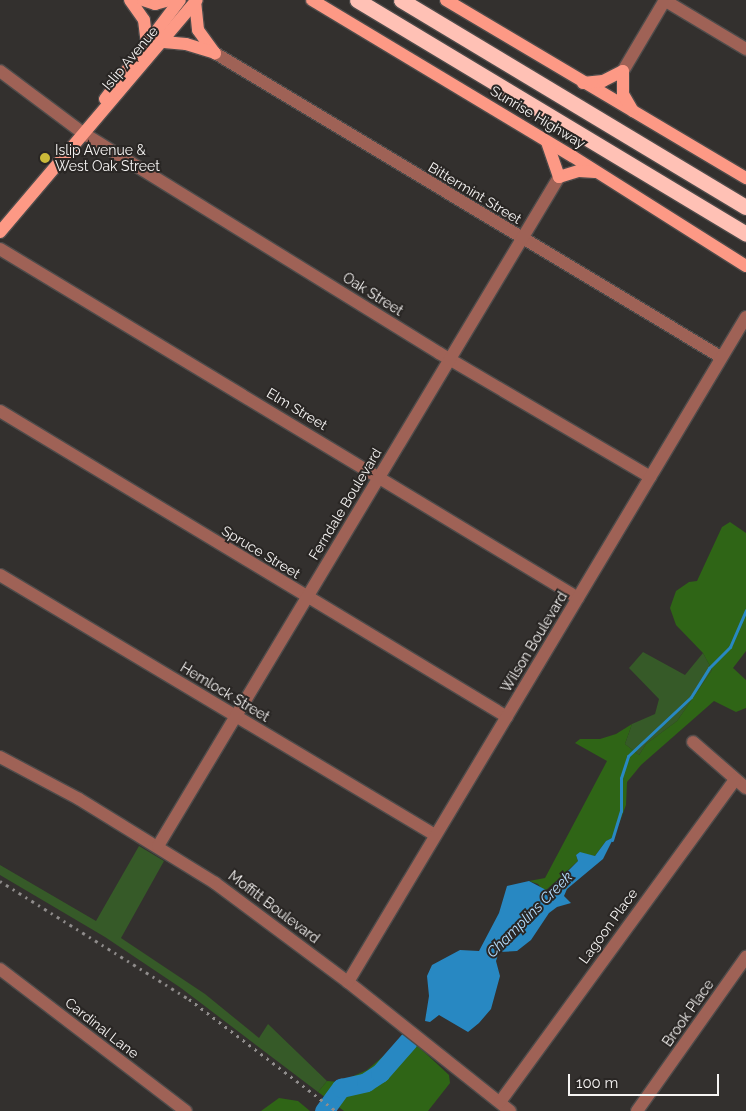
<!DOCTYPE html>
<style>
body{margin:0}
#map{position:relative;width:746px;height:1111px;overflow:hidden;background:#33302e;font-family:Raleway,sans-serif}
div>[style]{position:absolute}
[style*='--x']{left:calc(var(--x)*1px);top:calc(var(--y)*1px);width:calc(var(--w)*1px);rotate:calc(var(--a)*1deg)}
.green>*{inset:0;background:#365a28}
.forest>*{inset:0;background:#2f6516}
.water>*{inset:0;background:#2888c2}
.stream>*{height:3px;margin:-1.5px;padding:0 1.5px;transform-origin:1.5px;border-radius:1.5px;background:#2888c2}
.river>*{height:19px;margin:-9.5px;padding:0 9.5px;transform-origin:9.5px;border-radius:9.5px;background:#2888c2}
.roads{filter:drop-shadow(1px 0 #4e4b4a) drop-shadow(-1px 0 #4e4b4a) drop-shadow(0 1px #4e4b4a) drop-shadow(0 -1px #4e4b4a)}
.minor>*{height:12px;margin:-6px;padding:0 6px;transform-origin:6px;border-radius:6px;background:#9f6256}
.major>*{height:12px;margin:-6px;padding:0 6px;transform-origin:6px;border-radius:6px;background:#fd9985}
.highway>*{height:15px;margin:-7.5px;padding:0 7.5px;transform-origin:7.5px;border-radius:7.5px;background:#ffc1b5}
.rail>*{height:3px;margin-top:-1.5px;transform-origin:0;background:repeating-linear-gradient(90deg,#908d8c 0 2.5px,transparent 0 7.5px)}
.dots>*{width:14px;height:14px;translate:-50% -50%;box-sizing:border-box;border:2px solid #292624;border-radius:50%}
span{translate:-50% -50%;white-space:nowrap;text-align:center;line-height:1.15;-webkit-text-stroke:4px #292624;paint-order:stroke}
.street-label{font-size:14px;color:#f6f4f3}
.poi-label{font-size:14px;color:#f6f4f3}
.left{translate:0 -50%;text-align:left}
.water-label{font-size:15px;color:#b4ddfd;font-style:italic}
.scale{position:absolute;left:568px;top:1074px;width:151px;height:22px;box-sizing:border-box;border:2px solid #f6f4f3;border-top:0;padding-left:6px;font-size:15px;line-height:18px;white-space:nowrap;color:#f6f4f3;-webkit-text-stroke:4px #292624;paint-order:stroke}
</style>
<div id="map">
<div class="green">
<i style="clip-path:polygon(643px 652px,685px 675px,703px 653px,712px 670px,677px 721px,646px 744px,639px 755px,625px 744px,632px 724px,655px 714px,659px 699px,629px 668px)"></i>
<i style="clip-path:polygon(139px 846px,164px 861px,121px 938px,205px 994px,259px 1038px,268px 1024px,327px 1081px,318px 1092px,181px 988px,105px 937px,0 875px,0 865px,96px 921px)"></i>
</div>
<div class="forest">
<i style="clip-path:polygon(730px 522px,746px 533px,746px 651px,733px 668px,746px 680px,746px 708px,736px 712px,714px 701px,641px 765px,627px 782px,626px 805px,614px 837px,606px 841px,595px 856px,580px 853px,576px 855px,578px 861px,544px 892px,538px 884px,529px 881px,545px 878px,607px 761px,575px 743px,580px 739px,600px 739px,616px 734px,632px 724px,625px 744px,639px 755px,646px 744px,677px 721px,712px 670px,703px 653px,676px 625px,670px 608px,676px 591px,689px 582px,697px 581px,722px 527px)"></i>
<i style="clip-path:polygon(407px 1036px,449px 1075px,450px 1083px,428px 1111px,344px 1111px,318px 1092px,327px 1081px,340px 1082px,367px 1070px)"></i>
<i style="clip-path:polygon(279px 1098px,298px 1101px,310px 1111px,261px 1111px)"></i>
</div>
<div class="water">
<i style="clip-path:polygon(614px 837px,603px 859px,567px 889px,564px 896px,571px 903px,557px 907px,549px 913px,531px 940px,517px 951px,499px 952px,496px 961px,500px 976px,491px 1009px,479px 1023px,468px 1032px,439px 1015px,430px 1022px,425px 1021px,429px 996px,427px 976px,432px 965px,460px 950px,479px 951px,499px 913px,507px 886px,529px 881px,548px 891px,578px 861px,576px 855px,580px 852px,595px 856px,606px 841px)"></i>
</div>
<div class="stream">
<i style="--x:612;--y:840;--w:30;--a:-73"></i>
<i style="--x:621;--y:811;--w:33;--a:-90"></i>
<i style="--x:621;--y:778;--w:23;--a:-72"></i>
<i style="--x:628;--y:756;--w:86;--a:-43.1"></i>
<i style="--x:691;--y:697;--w:34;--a:-58"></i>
<i style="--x:709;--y:668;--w:30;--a:-45"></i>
<i style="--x:730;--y:647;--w:40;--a:-66.6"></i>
</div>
<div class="river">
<i style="--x:324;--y:1111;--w:29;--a:-54"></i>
<i style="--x:341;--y:1088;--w:26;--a:-13"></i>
<i style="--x:366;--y:1082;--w:17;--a:-33"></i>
<i style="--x:380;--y:1073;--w:43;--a:-48.8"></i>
</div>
<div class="roads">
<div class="minor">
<i style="--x:664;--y:0;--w:96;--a:30.9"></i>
<i style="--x:215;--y:53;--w:590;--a:31"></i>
<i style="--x:0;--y:71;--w:104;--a:36.8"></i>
<i style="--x:83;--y:133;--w:418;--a:31.7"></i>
<i style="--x:439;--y:353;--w:245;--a:30.4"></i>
<i style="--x:623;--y:71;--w:82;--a:-59.4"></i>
<i style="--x:0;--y:249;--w:675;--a:31.12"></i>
<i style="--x:0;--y:411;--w:592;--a:31.11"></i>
<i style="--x:0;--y:575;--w:507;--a:30.87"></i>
<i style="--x:693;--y:742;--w:70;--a:41"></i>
<i style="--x:0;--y:757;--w:89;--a:28"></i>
<i style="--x:79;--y:799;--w:160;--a:31.7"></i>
<i style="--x:215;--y:883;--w:166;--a:36.7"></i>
<i style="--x:348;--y:982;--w:207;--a:38.5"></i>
<i style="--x:158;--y:846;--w:780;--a:-59.06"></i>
<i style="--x:0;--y:969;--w:234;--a:37.4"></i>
<i style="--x:348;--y:982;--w:775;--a:-59.1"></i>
<i style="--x:500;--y:1102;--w:399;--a:-53.9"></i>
<i style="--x:637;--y:1111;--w:189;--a:-54.7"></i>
</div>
<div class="major">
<i style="--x:130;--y:0;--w:24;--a:55"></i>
<i style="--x:144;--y:20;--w:24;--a:83"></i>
<i style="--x:143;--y:0;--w:13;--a:18"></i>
<i style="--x:155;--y:4;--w:15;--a:-16"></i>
<i style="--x:312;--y:0;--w:303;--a:31"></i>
<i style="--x:572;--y:156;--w:206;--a:32.3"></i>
<i style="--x:446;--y:0;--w:349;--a:30.7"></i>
<i style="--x:195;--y:1;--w:29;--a:84"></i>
<i style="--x:198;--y:30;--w:29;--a:54"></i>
<i style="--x:164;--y:42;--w:22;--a:5"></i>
<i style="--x:186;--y:44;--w:30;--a:17"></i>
<i style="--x:623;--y:71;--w:23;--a:90"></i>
<i style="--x:623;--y:94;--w:20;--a:60"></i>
<i style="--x:583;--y:83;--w:20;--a:-6"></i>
<i style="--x:603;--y:81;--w:22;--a:-27"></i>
<i style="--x:105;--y:99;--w:124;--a:-52.9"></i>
<i style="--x:547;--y:142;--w:37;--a:71"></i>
<i style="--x:559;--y:177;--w:21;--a:-17"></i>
<i style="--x:579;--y:171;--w:16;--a:4"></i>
<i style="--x:0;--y:232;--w:304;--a:-49.7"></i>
</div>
<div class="highway">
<i style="--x:357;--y:0;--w:454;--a:31"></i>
<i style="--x:401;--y:0;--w:402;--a:31"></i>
</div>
</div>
<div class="rail">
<i style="--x:0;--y:881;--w:223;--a:32"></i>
<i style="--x:189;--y:999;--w:185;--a:37.3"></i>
</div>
<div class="dots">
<i style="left:45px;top:158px;background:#cbba39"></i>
</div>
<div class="street-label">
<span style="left:130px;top:58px;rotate:-50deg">Islip Avenue</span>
<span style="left:538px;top:117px;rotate:31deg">Sunrise Highway</span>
<span style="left:475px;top:193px;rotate:31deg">Bittermint Street</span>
<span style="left:373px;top:294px;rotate:32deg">Oak Street</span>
<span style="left:297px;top:409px;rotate:31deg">Elm Street</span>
<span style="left:345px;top:504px;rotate:-59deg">Ferndale Boulevard</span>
<span style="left:261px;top:552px;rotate:31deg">Spruce Street</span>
<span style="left:534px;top:642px;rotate:-59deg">Wilson Boulevard</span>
<span style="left:225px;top:692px;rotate:31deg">Hemlock Street</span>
<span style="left:274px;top:907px;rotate:37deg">Moffitt Boulevard</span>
<span style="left:608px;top:926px;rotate:-54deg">Lagoon Place</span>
<span style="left:688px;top:1013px;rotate:-55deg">Brook Place</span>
<span style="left:102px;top:1028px;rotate:38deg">Cardinal Lane</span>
</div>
<div class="poi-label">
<span class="left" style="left:55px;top:158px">Islip Avenue &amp;<br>West Oak Street</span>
</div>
<div class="water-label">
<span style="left:530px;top:915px;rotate:-45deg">Champlins Creek</span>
</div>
<div class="scale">100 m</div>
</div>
